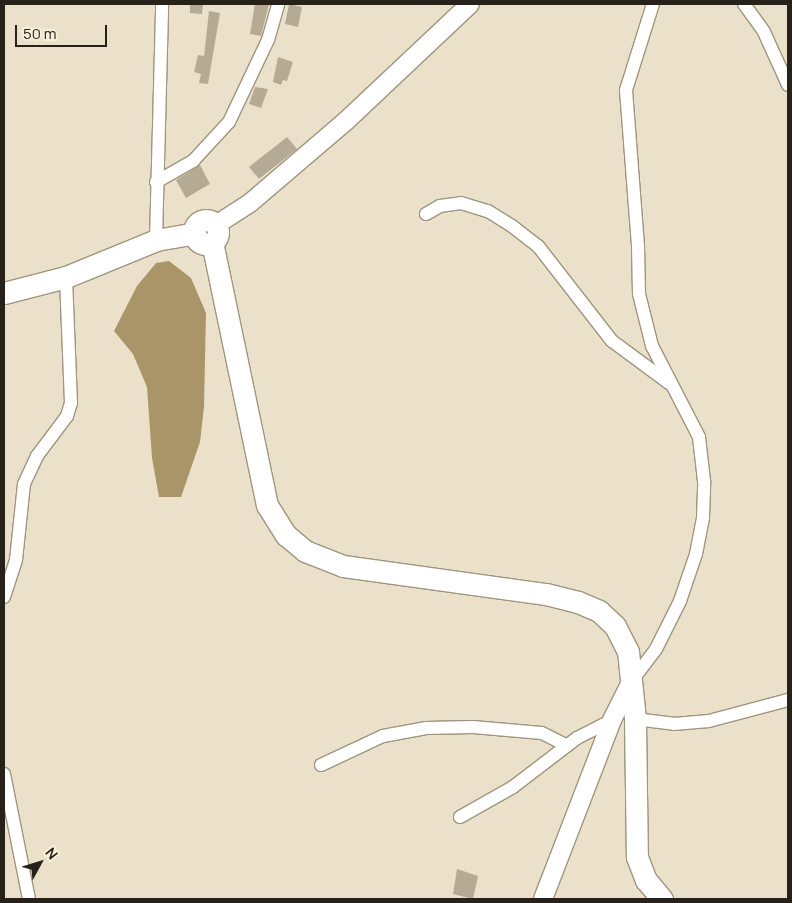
<!DOCTYPE html>
<style>
body{margin:0}
#map{position:relative;width:792px;height:903px;overflow:hidden;background:#ebe1ca;font-family:Manrope,sans-serif}
div>[style]{position:absolute}
[style*='--x']{left:calc(var(--x)*1px);top:calc(var(--y)*1px);width:calc(var(--w)*1px);rotate:calc(var(--a)*1deg)}
.water>*{inset:0;background:#a99568}
.building>*{inset:0;background:#b5ab95}
.roads{filter:drop-shadow(1px 0 #9f957f) drop-shadow(-1px 0 #9f957f) drop-shadow(0 1px #9f957f) drop-shadow(0 -1px #9f957f)}
.minor>*{height:12px;margin:-6px;padding:0 6px;transform-origin:6px;border-radius:6px;background:#fff}
.secondary>*{height:18px;margin:-9px;padding:0 9px;transform-origin:9px;border-radius:9px;background:#fff}
.trunk>*{height:21px;margin:-10.5px;padding:0 10.5px;transform-origin:10.5px;border-radius:10.5px;background:#fff}
.trunk>.ring{margin:-10.5px;padding:0;box-sizing:content-box;background:none;border:21px solid #fff;border-radius:50%}
span{translate:-50% -50%;white-space:nowrap;text-align:center;line-height:1.15;-webkit-text-stroke:4px #f9eed7;paint-order:stroke}
.frame{position:absolute;inset:0;border:5px solid #26221a;pointer-events:none}
.north{position:absolute;left:15px;top:838px;width:50px;height:50px;-webkit-text-stroke:4px #f9eed7;paint-order:stroke;rotate:51deg;font-size:14px;font-weight:700;line-height:20px;text-align:center;color:#26221a}
.north::after{content:'';display:block;margin:auto;width:18px;height:22px;background:#26221a;clip-path:polygon(50% 0,100% 100%,50% 72%,0 100%)}
.scale{position:absolute;left:15px;top:25px;width:92px;height:22px;box-sizing:border-box;border:2px solid #26221a;border-top:0;padding-left:6px;font-size:15px;line-height:18px;white-space:nowrap;color:#26221a;-webkit-text-stroke:4px #f9eed7;paint-order:stroke}
</style>
<div id="map">
<div class="water">
<i style="clip-path:polygon(169px 261px,191px 278px,206px 313px,204px 407px,200px 442px,181px 497px,159px 497px,152px 458px,147px 387px,133px 354px,114px 331px,137px 286px,156px 263px)"></i>
</div>
<div class="building">
<i style="clip-path:polygon(190px 4px,203px 4px,202px 14px,190px 13px)"></i>
<i style="clip-path:polygon(255px 4px,269px 4px,261px 36px,250px 34px)"></i>
<i style="clip-path:polygon(289px 4px,302px 7px,298px 27px,285px 24px)"></i>
<i style="clip-path:polygon(209px 11px,220px 13px,208px 84px,199px 83px,201px 74px,194px 72px,198px 55px,204px 56px)"></i>
<i style="clip-path:polygon(278px 57px,293px 62px,287px 81px,283px 80px,281px 85px,273px 82px)"></i>
<i style="clip-path:polygon(255px 87px,268px 89px,261px 108px,249px 104px)"></i>
<i style="clip-path:polygon(287px 137px,297px 149px,259px 179px,249px 167px)"></i>
<i style="clip-path:polygon(200px 165px,210px 184px,186px 198px,176px 180px)"></i>
<i style="clip-path:polygon(457px 869px,478px 876px,473px 899px,453px 894px)"></i>
</div>
<div class="roads">
<div class="minor">
<i style="--x:744;--y:4;--w:34;--a:54"></i>
<i style="--x:764;--y:32;--w:58;--a:65.6"></i>
<i style="--x:156;--y:182;--w:43;--a:-29.6"></i>
<i style="--x:193;--y:161;--w:53;--a:-47.3"></i>
<i style="--x:229;--y:122;--w:91;--a:-64.6"></i>
<i style="--x:268;--y:40;--w:37;--a:-74"></i>
<i style="--x:426;--y:214;--w:16;--a:-30"></i>
<i style="--x:440;--y:206;--w:21;--a:-8"></i>
<i style="--x:461;--y:203;--w:28;--a:17"></i>
<i style="--x:488;--y:211;--w:28;--a:32"></i>
<i style="--x:512;--y:226;--w:33;--a:38"></i>
<i style="--x:538;--y:246;--w:120;--a:52.1"></i>
<i style="--x:612;--y:341;--w:71;--a:36.4"></i>
<i style="--x:156;--y:240;--w:236;--a:-88.5"></i>
<i style="--x:4;--y:597;--w:39;--a:-72"></i>
<i style="--x:16;--y:560;--w:76;--a:-84"></i>
<i style="--x:24;--y:484;--w:31;--a:-65"></i>
<i style="--x:37;--y:456;--w:50;--a:-53.1"></i>
<i style="--x:67;--y:416;--w:14;--a:-73"></i>
<i style="--x:71;--y:403;--w:126;--a:-92.3"></i>
<i style="--x:631;--y:682;--w:41;--a:-52.9"></i>
<i style="--x:656;--y:649;--w:54;--a:-63.4"></i>
<i style="--x:680;--y:601;--w:50;--a:-71.2"></i>
<i style="--x:696;--y:554;--w:37;--a:-79"></i>
<i style="--x:703;--y:518;--w:37;--a:-88"></i>
<i style="--x:704;--y:481;--w:44;--a:-96.5"></i>
<i style="--x:699;--y:437;--w:102;--a:-117.3"></i>
<i style="--x:652;--y:346;--w:54;--a:-104"></i>
<i style="--x:639;--y:294;--w:48;--a:-91.2"></i>
<i style="--x:638;--y:246;--w:156;--a:-94.4"></i>
<i style="--x:626;--y:90;--w:90;--a:-72.6"></i>
<i style="--x:635;--y:719;--w:39;--a:7"></i>
<i style="--x:674;--y:724;--w:35;--a:-5"></i>
<i style="--x:709;--y:721;--w:82;--a:-14.9"></i>
<i style="--x:321;--y:765;--w:68;--a:-25.1"></i>
<i style="--x:383;--y:736;--w:44;--a:-10.5"></i>
<i style="--x:426;--y:728;--w:47;--a:-1.2"></i>
<i style="--x:473;--y:727;--w:69;--a:5"></i>
<i style="--x:542;--y:733;--w:28;--a:27"></i>
<i style="--x:4;--y:774;--w:127;--a:78.7"></i>
<i style="--x:460;--y:817;--w:61;--a:-29.5"></i>
<i style="--x:513;--y:787;--w:81;--a:-37.4"></i>
<i style="--x:577;--y:738;--w:39;--a:-27"></i>
</div>
<div class="secondary">
<i style="--x:216;--y:225;--w:40;--a:-32.9"></i>
<i style="--x:250;--y:203;--w:126;--a:-40.5"></i>
<i style="--x:346;--y:121;--w:170;--a:-43.3"></i>
<i style="--x:543;--y:899;--w:192;--a:-68.9"></i>
<i style="--x:612;--y:720;--w:42;--a:-63.4"></i>
</div>
<div class="trunk">
<i class="ring" style="left:194px;top:220px;width:3px;height:3px"></i>
<i style="--x:212;--y:242;--w:269;--a:78.2"></i>
<i style="--x:267;--y:505;--w:36;--a:58"></i>
<i style="--x:286;--y:535;--w:25;--a:40"></i>
<i style="--x:305;--y:551;--w:41;--a:21.5"></i>
<i style="--x:343;--y:566;--w:205;--a:7.9"></i>
<i style="--x:546;--y:594;--w:33;--a:14"></i>
<i style="--x:578;--y:602;--w:23;--a:23"></i>
<i style="--x:599;--y:611;--w:22;--a:43"></i>
<i style="--x:615;--y:626;--w:28;--a:63"></i>
<i style="--x:628;--y:651;--w:68;--a:84.1"></i>
<i style="--x:635;--y:719;--w:138;--a:89.2"></i>
<i style="--x:637;--y:857;--w:25;--a:69"></i>
<i style="--x:646;--y:880;--w:25;--a:50"></i>
<i style="--x:4;--y:293;--w:64;--a:-14.5"></i>
<i style="--x:66;--y:277;--w:97;--a:-22.3"></i>
<i style="--x:156;--y:240;--w:40;--a:-10"></i>
</div>
</div>
<div class="frame"></div>
<div class="north">N</div>
<div class="scale">50 m</div>
</div>
